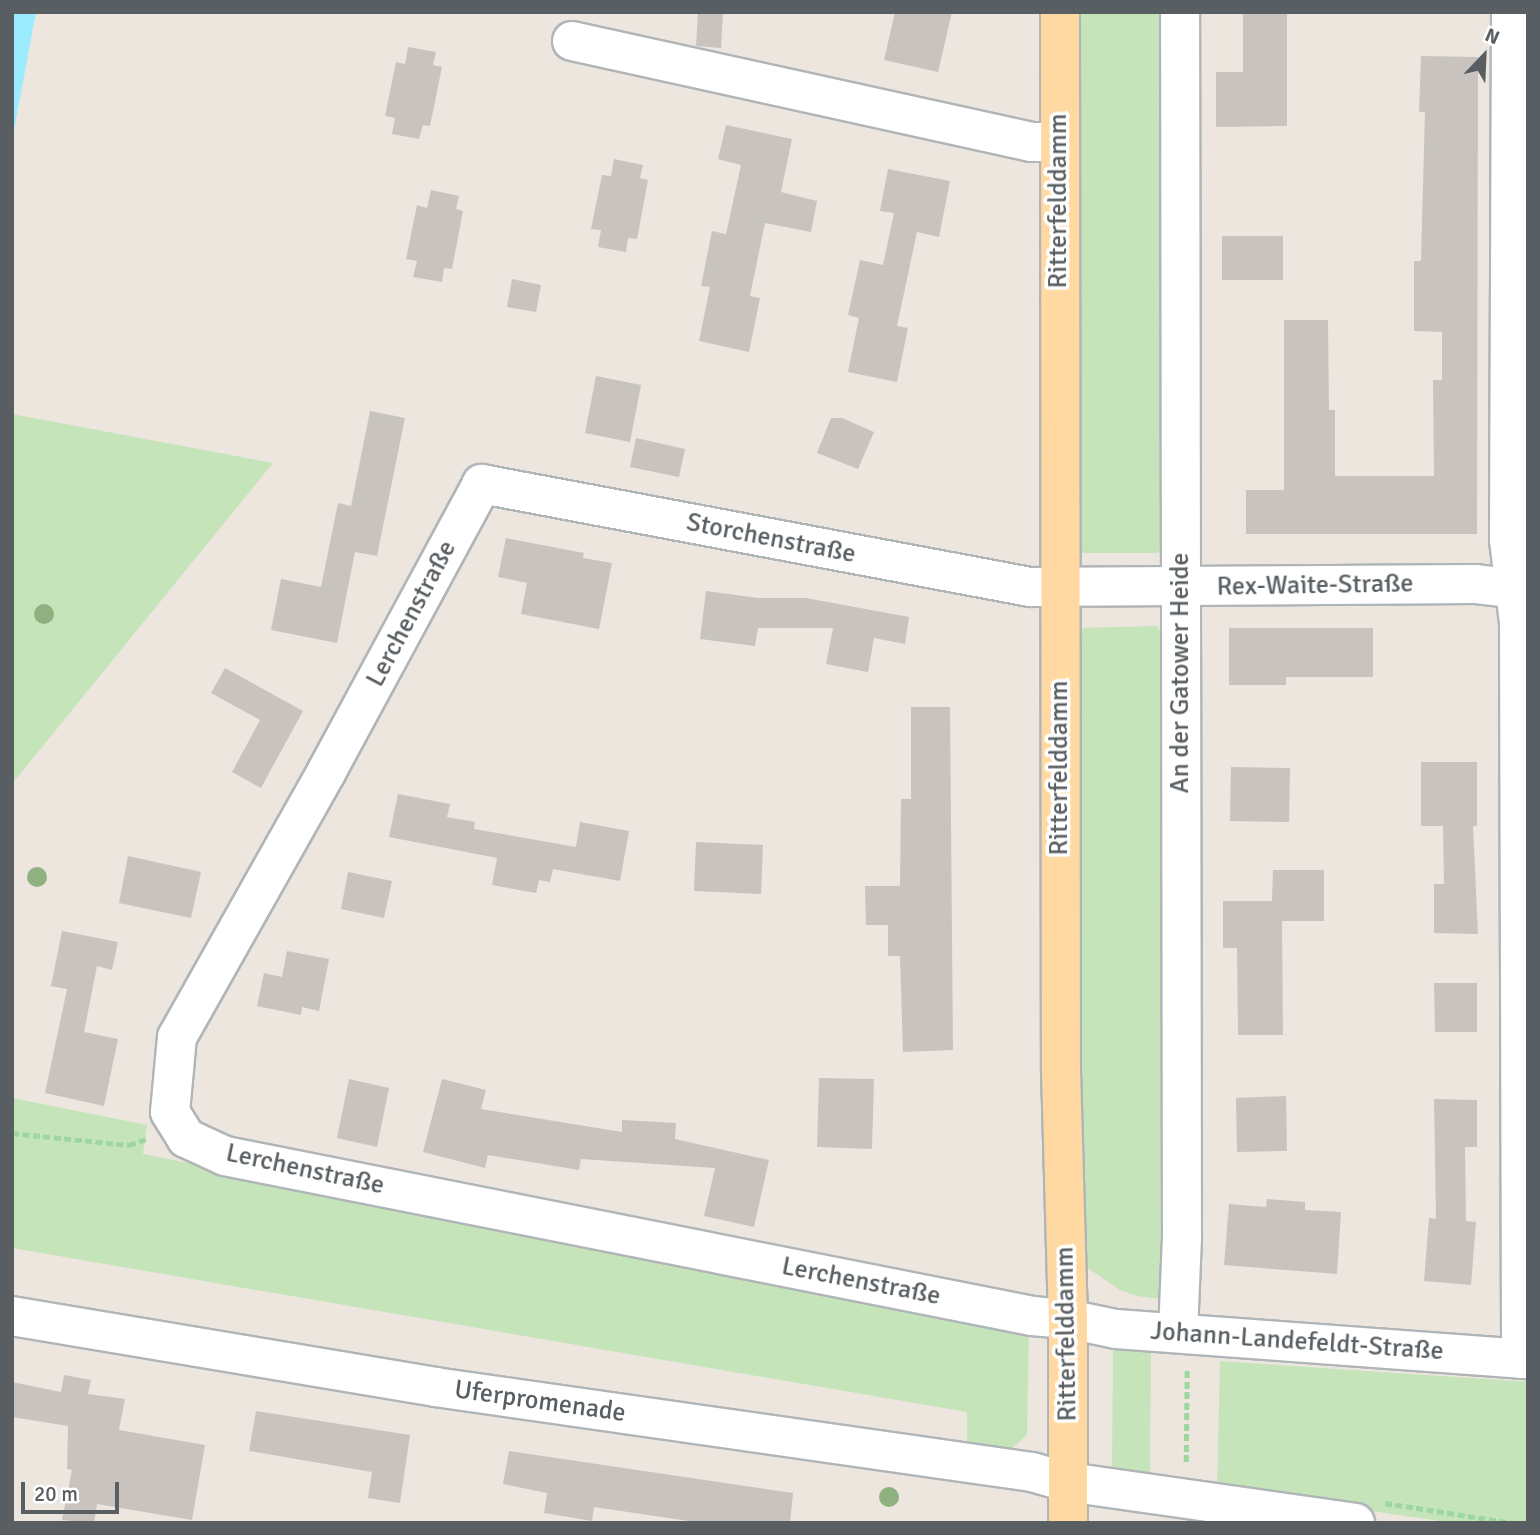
<!DOCTYPE html>
<meta charset="utf-8">
<style>
body{margin:0}
#map{position:relative;width:1540px;height:1535px;overflow:hidden;background:#ece6df;font-family:Signika,sans-serif}
div>[style]{position:absolute}
[style*='--x']{left:calc(var(--x)*1px);top:calc(var(--y)*1px);width:calc(var(--w)*1px);rotate:calc(var(--a)*1deg)}
.green>*{inset:0;background:#c5e4ba}
.water>*{inset:0;background:#9cecff}
.building>*{inset:0;background:#c8c3be}
.path>*{height:4.5px;margin-top:-2.25px;transform-origin:0;background:repeating-linear-gradient(90deg,#9ed69f 0 7px,transparent 0 10.5px)}
.roads{filter:drop-shadow(2px 0 #b0b5b8) drop-shadow(-2px 0 #b0b5b8) drop-shadow(0 2px #b0b5b8) drop-shadow(0 -2px #b0b5b8)}
.minor>*{height:38px;margin:-19px;padding:0 19px;transform-origin:19px;border-radius:19px;background:#fff}
.major>*{height:38px;margin:-19px;padding:0 19px;transform-origin:19px;border-radius:19px;background:#ffd9a1}
.trees>*{width:20px;height:20px;margin:-10px;border-radius:50%;background:#8fb180}
span{translate:-50% -50%;white-space:nowrap;text-align:center;line-height:1.15;-webkit-text-stroke:7px #fff;paint-order:stroke}
.street-label{font-size:26px;color:#585e61}
.frame{position:absolute;inset:0;border:14px solid #585e61;pointer-events:none}
.north{position:absolute;left:1449px;top:21px;width:70px;height:70px;-webkit-text-stroke:5px #fff;paint-order:stroke;rotate:23deg;font-size:19px;font-weight:700;line-height:28px;text-align:center;color:#585e61}
.north::after{content:'';display:block;margin:auto;width:24px;height:32px;background:#585e61;clip-path:polygon(50% 0,100% 100%,50% 72%,0 100%)}
.scale{position:absolute;left:21px;top:1482px;width:98px;height:32px;box-sizing:border-box;border:4px solid #585e61;border-top:0;padding-left:9px;font-size:21px;line-height:24px;white-space:nowrap;color:#585e61;-webkit-text-stroke:5px #fff;paint-order:stroke}
</style>
<div id="map">
<div class="green">
<i style="clip-path:polygon(1077px 12px,1166px 12px,1166px 540px,1158px 553px,1077px 553px)"></i>
<i style="clip-path:polygon(12px 414px,273px 463px,12px 784px)"></i>
<i style="clip-path:polygon(1157px 626px,1163px 635px,1168px 1275px,1161px 1299px,1137px 1296px,1120px 1290px,1086px 1267px,1085px 1170px,1078px 1072px,1077px 628px)"></i>
<i style="clip-path:polygon(12px 1098px,147px 1125px,143px 1154px,1024px 1327px,1029px 1330px,1027px 1435px,1010px 1450px,967px 1450px,967px 1412px,12px 1248px)"></i>
<i style="clip-path:polygon(1125px 1344px,1151px 1345px,1150px 1477px,1119px 1473px,1112px 1468px,1113px 1350px)"></i>
<i style="clip-path:polygon(1220px 1361px,1528px 1382px,1528px 1523px,1454px 1523px,1217px 1489px)"></i>
</div>
<div class="water">
<i style="clip-path:polygon(12px 12px,36px 12px,12px 141px)"></i>
</div>
<div class="building">
<i style="clip-path:polygon(698px 12px,723px 12px,721px 48px,696px 46px)"></i>
<i style="clip-path:polygon(895px 12px,952px 12px,938px 72px,884px 60px)"></i>
<i style="clip-path:polygon(1243px 12px,1287px 12px,1287px 126px,1216px 127px,1216px 72px,1243px 72px)"></i>
<i style="clip-path:polygon(408px 47px,436px 52px,433px 65px,442px 67px,430px 126px,423px 125px,419px 139px,392px 134px,395px 118px,385px 116px,396px 62px,405px 64px)"></i>
<i style="clip-path:polygon(1421px 56px,1478px 57px,1477px 534px,1246px 534px,1246px 490px,1284px 490px,1284px 320px,1328px 320px,1329px 410px,1335px 410px,1335px 476px,1434px 476px,1433px 380px,1442px 380px,1442px 332px,1414px 331px,1414px 261px,1421px 261px,1425px 112px,1419px 112px)"></i>
<i style="clip-path:polygon(726px 125px,792px 139px,781px 192px,817px 201px,811px 232px,765px 223px,750px 296px,760px 298px,749px 352px,699px 341px,710px 287px,701px 286px,712px 231px,726px 234px,741px 165px,718px 159px)"></i>
<i style="clip-path:polygon(614px 159px,643px 165px,640px 178px,648px 180px,637px 239px,628px 238px,626px 252px,598px 247px,601px 230px,591px 229px,602px 175px,611px 176px)"></i>
<i style="clip-path:polygon(888px 169px,950px 181px,939px 237px,917px 232px,897px 326px,908px 328px,897px 382px,848px 372px,859px 318px,848px 315px,860px 260px,883px 265px,894px 213px,880px 211px)"></i>
<i style="clip-path:polygon(431px 190px,459px 196px,456px 209px,463px 211px,452px 269px,444px 268px,442px 282px,413px 277px,417px 261px,406px 259px,417px 205px,427px 208px)"></i>
<i style="clip-path:polygon(1222px 236px,1283px 236px,1283px 280px,1222px 280px)"></i>
<i style="clip-path:polygon(512px 279px,541px 285px,536px 312px,507px 307px)"></i>
<i style="clip-path:polygon(596px 376px,641px 385px,630px 442px,585px 433px)"></i>
<i style="clip-path:polygon(370px 411px,405px 418px,377px 556px,355px 552px,337px 643px,271px 630px,281px 579px,321px 587px,338px 503px,351px 506px)"></i>
<i style="clip-path:polygon(831px 418px,842px 418px,874px 432px,858px 469px,817px 453px)"></i>
<i style="clip-path:polygon(636px 438px,685px 449px,679px 477px,630px 467px)"></i>
<i style="clip-path:polygon(506px 538px,584px 553px,583px 558px,612px 563px,599px 629px,521px 614px,527px 583px,498px 577px)"></i>
<i style="clip-path:polygon(706px 591px,758px 598px,806px 598px,909px 617px,905px 644px,874px 638px,868px 672px,826px 664px,833px 628px,758px 628px,755px 646px,700px 639px)"></i>
<i style="clip-path:polygon(1229px 628px,1373px 628px,1373px 677px,1286px 677px,1286px 685px,1229px 685px)"></i>
<i style="clip-path:polygon(225px 668px,303px 711px,261px 788px,232px 772px,260px 720px,211px 693px)"></i>
<i style="clip-path:polygon(911px 707px,950px 707px,953px 1050px,903px 1052px,900px 956px,888px 956px,888px 925px,866px 925px,865px 886px,900px 886px,901px 799px,911px 799px)"></i>
<i style="clip-path:polygon(1421px 762px,1477px 762px,1477px 826px,1473px 826px,1478px 934px,1434px 933px,1434px 884px,1444px 884px,1443px 826px,1421px 826px)"></i>
<i style="clip-path:polygon(1231px 767px,1290px 768px,1289px 822px,1230px 821px)"></i>
<i style="clip-path:polygon(398px 794px,450px 804px,447px 817px,475px 822px,474px 829px,576px 847px,580px 822px,629px 831px,620px 881px,553px 869px,550px 882px,539px 880px,536px 893px,492px 885px,497px 858px,389px 837px)"></i>
<i style="clip-path:polygon(696px 842px,763px 845px,761px 894px,694px 891px)"></i>
<i style="clip-path:polygon(128px 856px,201px 872px,191px 918px,119px 903px)"></i>
<i style="clip-path:polygon(1273px 870px,1324px 870px,1324px 921px,1282px 921px,1283px 1035px,1238px 1035px,1237px 948px,1223px 948px,1223px 901px,1272px 901px)"></i>
<i style="clip-path:polygon(348px 872px,392px 881px,384px 918px,341px 909px)"></i>
<i style="clip-path:polygon(62px 931px,118px 942px,112px 970px,97px 966px,84px 1032px,118px 1039px,104px 1106px,45px 1093px,67px 989px,51px 986px)"></i>
<i style="clip-path:polygon(287px 951px,329px 959px,319px 1011px,302px 1007px,301px 1015px,257px 1006px,264px 973px,282px 977px)"></i>
<i style="clip-path:polygon(1434px 983px,1477px 983px,1477px 1032px,1435px 1032px)"></i>
<i style="clip-path:polygon(819px 1078px,874px 1079px,872px 1149px,817px 1147px)"></i>
<i style="clip-path:polygon(349px 1079px,389px 1088px,377px 1147px,337px 1138px)"></i>
<i style="clip-path:polygon(442px 1079px,486px 1090px,481px 1109px,622px 1132px,622px 1120px,676px 1123px,675px 1139px,769px 1160px,754px 1227px,704px 1216px,715px 1168px,581px 1159px,579px 1170px,488px 1155px,485px 1168px,423px 1152px)"></i>
<i style="clip-path:polygon(1286px 1096px,1287px 1151px,1237px 1152px,1236px 1098px)"></i>
<i style="clip-path:polygon(1434px 1099px,1477px 1100px,1477px 1147px,1465px 1147px,1466px 1221px,1476px 1222px,1471px 1285px,1424px 1281px,1429px 1218px,1436px 1219px)"></i>
<i style="clip-path:polygon(1267px 1199px,1305px 1202px,1305px 1210px,1341px 1212px,1337px 1274px,1224px 1265px,1229px 1204px,1266px 1207px)"></i>
<i style="clip-path:polygon(64px 1375px,91px 1380px,88px 1394px,125px 1399px,119px 1430px,205px 1445px,192px 1520px,97px 1504px,94px 1523px,62px 1520px,72px 1470px,67px 1469px,68px 1426px,12px 1417px,12px 1382px,61px 1392px)"></i>
<i style="clip-path:polygon(256px 1411px,410px 1435px,400px 1503px,368px 1498px,372px 1472px,249px 1451px)"></i>
<i style="clip-path:polygon(509px 1451px,793px 1493px,790px 1523px,702px 1523px,594px 1507px,592px 1521px,544px 1513px,547px 1493px,503px 1484px)"></i>
</div>
<div class="path">
<i style="--x:12;--y:1133;--w:118;--a:5.9"></i>
<i style="--x:129;--y:1145;--w:18;--a:-19"></i>
<i style="--x:1186;--y:1462;--w:92;--a:-89.4"></i>
<i style="--x:1385;--y:1503;--w:129;--a:8.9"></i>
</div>
<div class="roads">
<div class="minor">
<i style="--x:1511;--y:12;--w:528;--a:90.22"></i>
<i style="--x:1509;--y:540;--w:84;--a:83.1"></i>
<i style="--x:1519;--y:623;--w:736;--a:89.84"></i>
<i style="--x:572;--y:41;--w:470;--a:12.4"></i>
<i style="--x:1031;--y:142;--w:28;--a:0"></i>
<i style="--x:1528;--y:590;--w:52;--a:-173.4"></i>
<i style="--x:1476;--y:584;--w:446;--a:179.6"></i>
<i style="--x:1030;--y:587;--w:558;--a:-169.36"></i>
<i style="--x:482;--y:484;--w:326;--a:118.4"></i>
<i style="--x:327;--y:771;--w:305;--a:119.4"></i>
<i style="--x:177;--y:1037;--w:75;--a:95.3"></i>
<i style="--x:170;--y:1112;--w:31;--a:58"></i>
<i style="--x:186;--y:1138;--w:43;--a:24.8"></i>
<i style="--x:225;--y:1156;--w:823;--a:11.21"></i>
<i style="--x:1032;--y:1316;--w:36;--a:5"></i>
<i style="--x:1068;--y:1319;--w:49;--a:11.8"></i>
<i style="--x:1116;--y:1329;--w:413;--a:4.2"></i>
<i style="--x:12;--y:1316;--w:429;--a:9.5"></i>
<i style="--x:435;--y:1387;--w:603;--a:8.1"></i>
<i style="--x:1032;--y:1472;--w:37;--a:16"></i>
<i style="--x:1068;--y:1482;--w:290;--a:8.1"></i>
<i style="--x:1178;--y:1333;--w:97;--a:-87.6"></i>
<i style="--x:1182;--y:1236;--w:1224;--a:-90.09"></i>
</div>
<div class="major">
<i style="--x:1060;--y:12;--w:1058;--a:89.95"></i>
<i style="--x:1061;--y:1070;--w:249;--a:88.4"></i>
<i style="--x:1068;--y:1319;--w:204;--a:90"></i>
</div>
</div>
<div class="trees">
<i style="left:44px;top:614px"></i>
<i style="left:37px;top:877px"></i>
<i style="left:889px;top:1497px"></i>
</div>
<div class="street-label">
<span style="left:1059px;top:201px;rotate:-90deg">Ritterfelddamm</span>
<span style="left:771px;top:539px;rotate:11deg">Storchenstraße</span>
<span style="left:1315px;top:586px;rotate:-1deg">Rex-Waite-Straße</span>
<span style="left:412px;top:614px;rotate:-62deg">Lerchenstraße</span>
<span style="left:1181px;top:673px;rotate:-90deg">An der Gatower Heide</span>
<span style="left:1060px;top:768px;rotate:-90deg">Ritterfelddamm</span>
<span style="left:305px;top:1170px;rotate:12deg">Lerchenstraße</span>
<span style="left:861px;top:1282px;rotate:11deg">Lerchenstraße</span>
<span style="left:1067px;top:1334px;rotate:-91deg">Ritterfelddamm</span>
<span style="left:1297px;top:1342px;rotate:4deg">Johann-Landefeldt-Straße</span>
<span style="left:540px;top:1402px;rotate:8deg">Uferpromenade</span>
</div>
<div class="frame"></div>
<div class="north">N</div>
<div class="scale">20 m</div>
</div>
